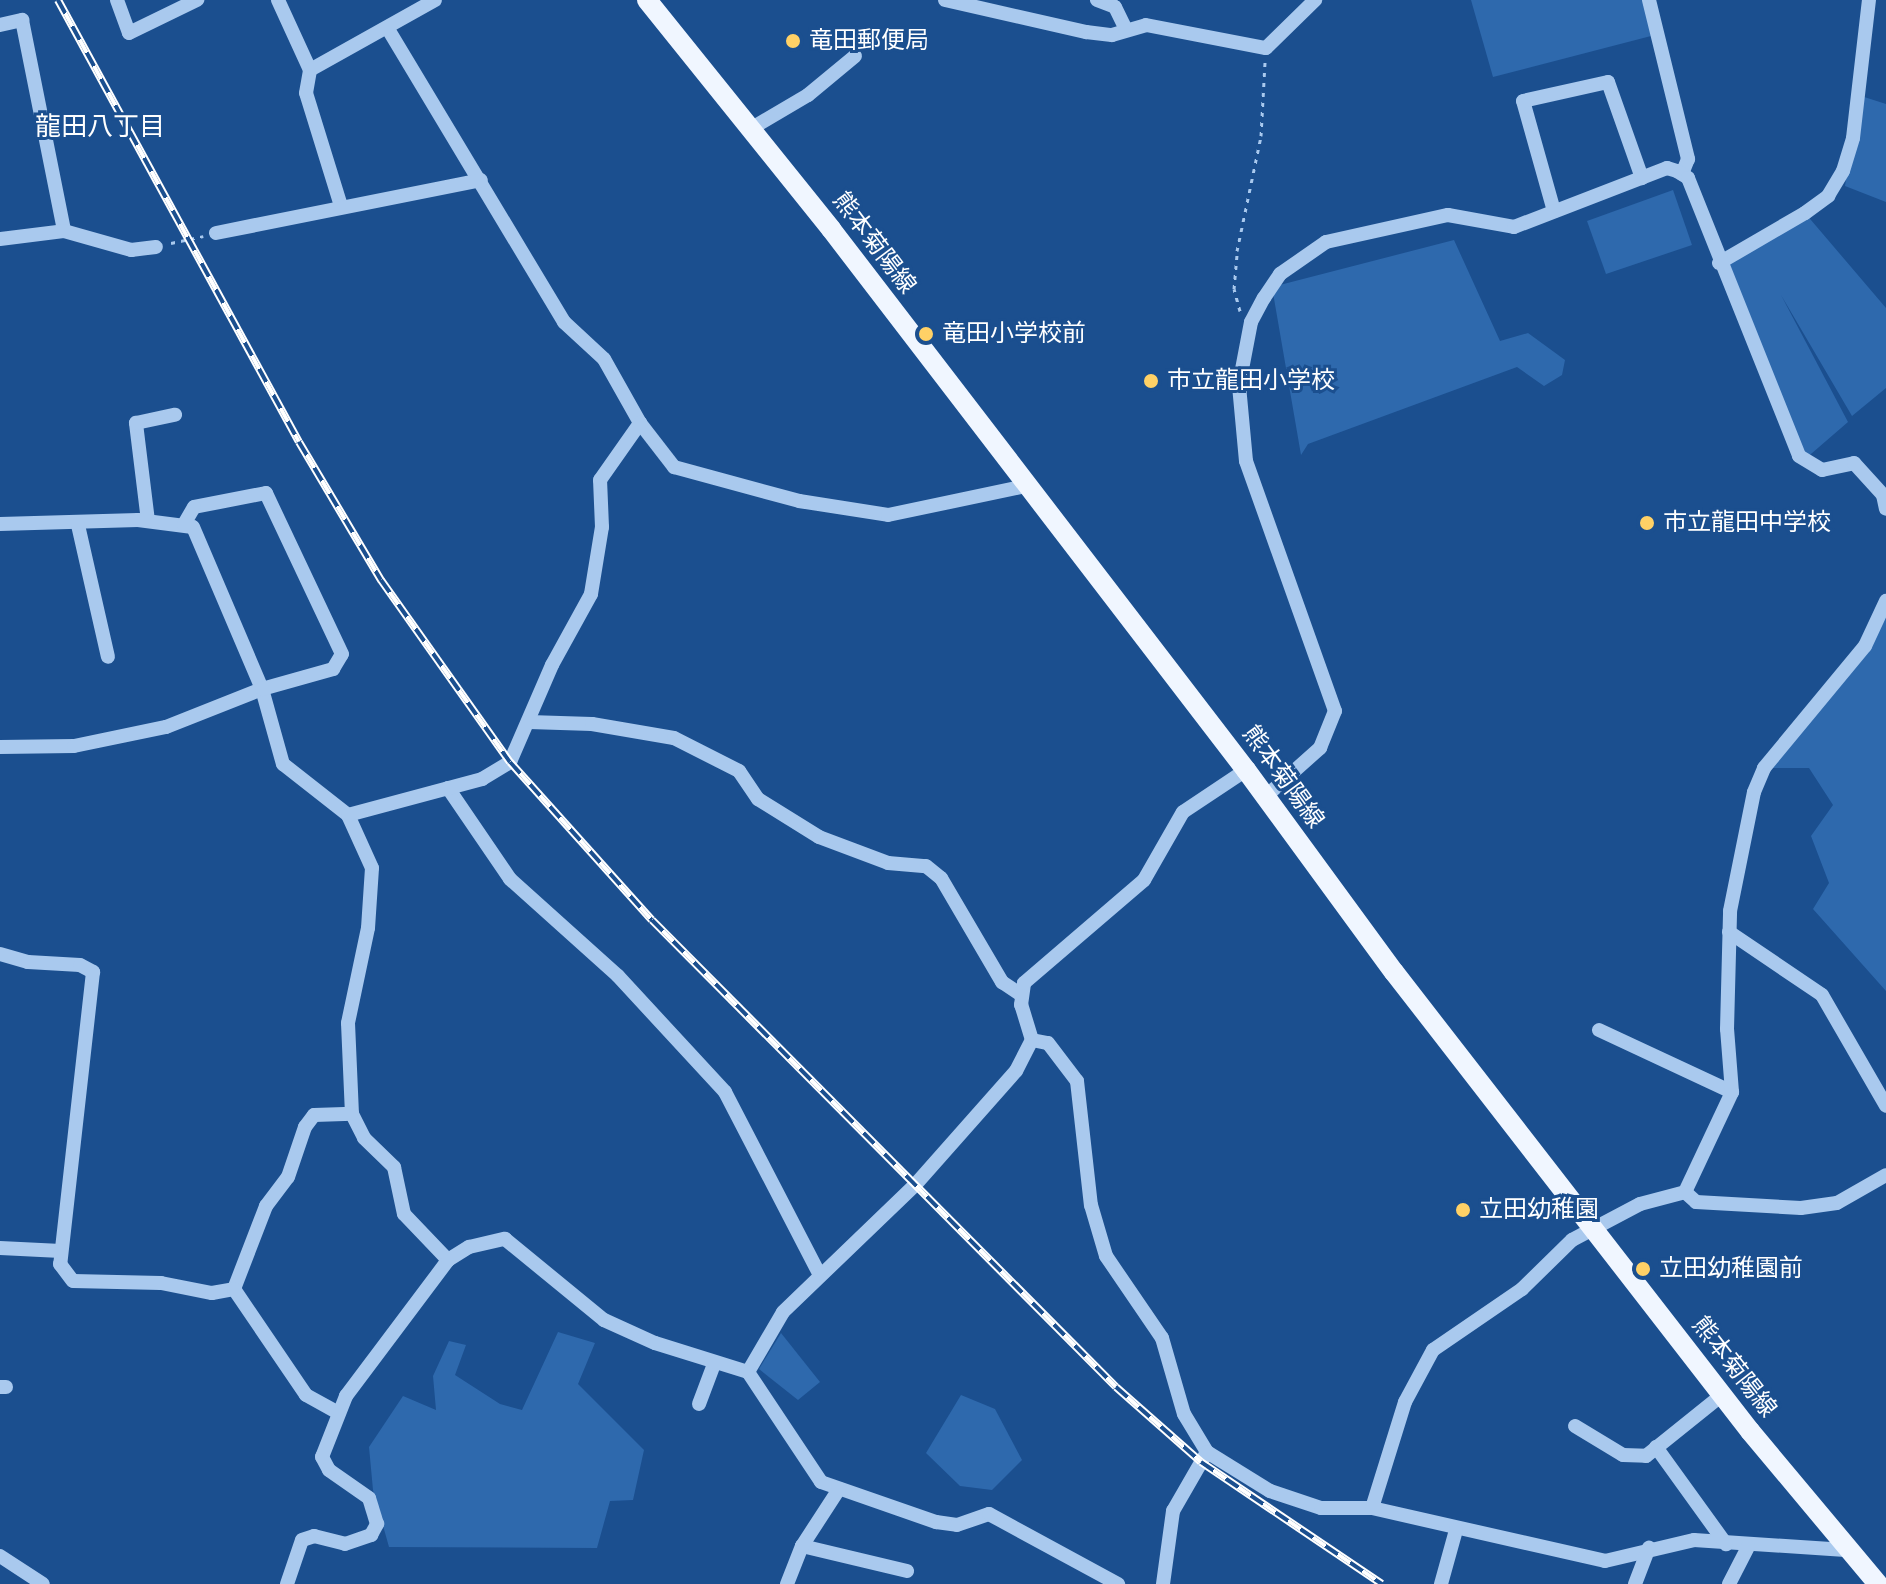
<!DOCTYPE html>
<meta charset="utf-8">
<style>
body{margin:0}
#map{position:relative;width:1886px;height:1584px;overflow:hidden;background:#1b4f8f;font-family:"Work Sans","Noto Sans JP",sans-serif}
div>[style]{position:absolute}
[style*='--x']{left:calc(var(--x)*1px);top:calc(var(--y)*1px);width:calc(var(--w)*1px);rotate:calc(var(--a)*1deg)}
.green>*{inset:0;background:#2e69ad}
.path>*{height:3px;margin-top:-1.5px;transform-origin:0;background:repeating-linear-gradient(90deg,#a9c9ee 0 4px,transparent 0 10px)}
.minor>*{height:14px;margin:-7px;padding:0 7px;transform-origin:7px;border-radius:7px;background:#a9c9ee}
.major>*{height:20px;margin:-10px;padding:0 10px;transform-origin:10px;border-radius:10px;background:#f0f6ff}
.rail>*{height:8px;margin-top:-4px;transform-origin:0;background:repeating-linear-gradient(90deg,#1b4f8f 0 15px,#fff 0 30px);box-sizing:border-box;border-block:2px solid #fff}
.dots>*{width:22px;height:22px;translate:-50% -50%;box-sizing:border-box;border:4px solid #1b4f8f;border-radius:50%}
span{translate:-50% -50%;white-space:nowrap;text-align:center;line-height:1.15;-webkit-text-stroke:6px #1b4f8f;paint-order:stroke}
.poi-label{font-size:24px;color:#fff}
.left{translate:0 -50%;text-align:left}
.street-label{font-size:24px;color:#fff}
.neighbourhood-label{font-size:26px;color:#fff}
</style>
<div id="map">
<div class="green">
<i style="clip-path:polygon(1471px 0,1646px 0,1651px 36px,1493px 77px)"></i>
<i style="clip-path:polygon(1858px 95px,1886px 104px,1886px 202px,1845px 186px)"></i>
<i style="clip-path:polygon(1673px 190px,1692px 245px,1606px 274px,1587px 221px)"></i>
<i style="clip-path:polygon(1805px 213px,1886px 308px,1886px 388px,1852px 416px,1781px 295px,1848px 422px,1804px 460px,1719px 263px)"></i>
<i style="clip-path:polygon(1454px 240px,1500px 341px,1528px 333px,1565px 360px,1562px 375px,1544px 386px,1517px 367px,1308px 444px,1301px 455px,1272px 287px)"></i>
<i style="clip-path:polygon(1886px 597px,1886px 991px,1813px 909px,1829px 883px,1811px 836px,1833px 805px,1809px 768px,1764px 768px,1865px 646px)"></i>
<i style="clip-path:polygon(558px 1332px,595px 1343px,578px 1384px,644px 1450px,633px 1500px,610px 1501px,597px 1548px,389px 1547px,373px 1490px,369px 1447px,403px 1396px,436px 1410px,433px 1376px,449px 1341px,466px 1345px,455px 1375px,500px 1404px,522px 1410px)"></i>
<i style="clip-path:polygon(781px 1333px,820px 1382px,798px 1400px,759px 1369px)"></i>
<i style="clip-path:polygon(961px 1395px,995px 1409px,1022px 1460px,992px 1490px,960px 1486px,926px 1453px)"></i>
</div>
<div class="path">
<i style="--x:171;--y:243;--w:33;--a:-12"></i>
<i style="--x:1240;--y:311;--w:23;--a:-105"></i>
<i style="--x:1234;--y:289;--w:38;--a:-85"></i>
<i style="--x:1237;--y:251;--w:117;--a:-78.2"></i>
<i style="--x:1261;--y:136;--w:74;--a:-86.9"></i>
</div>
<div class="minor">
<i style="--x:117;--y:0;--w:35;--a:70"></i>
<i style="--x:129;--y:33;--w:76;--a:-25.9"></i>
<i style="--x:278;--y:0;--w:77;--a:65.4"></i>
<i style="--x:945;--y:0;--w:145;--a:12.8"></i>
<i style="--x:1086;--y:32;--w:26;--a:7"></i>
<i style="--x:1112;--y:35;--w:35;--a:-16"></i>
<i style="--x:1146;--y:25;--w:122;--a:10.9"></i>
<i style="--x:1266;--y:48;--w:69;--a:-44.4"></i>
<i style="--x:1097;--y:0;--w:19;--a:21"></i>
<i style="--x:1115;--y:7;--w:25;--a:64"></i>
<i style="--x:1649;--y:0;--w:164;--a:76.2"></i>
<i style="--x:1688;--y:159;--w:16;--a:112"></i>
<i style="--x:0;--y:25;--w:23;--a:-13"></i>
<i style="--x:22;--y:20;--w:215;--a:78.7"></i>
<i style="--x:388;--y:29;--w:342;--a:59"></i>
<i style="--x:564;--y:322;--w:54;--a:42.8"></i>
<i style="--x:604;--y:359;--w:73;--a:60.6"></i>
<i style="--x:640;--y:423;--w:56;--a:52.3"></i>
<i style="--x:674;--y:467;--w:130;--a:15.2"></i>
<i style="--x:799;--y:501;--w:90;--a:8.9"></i>
<i style="--x:888;--y:515;--w:141;--a:-11.9"></i>
<i style="--x:752;--y:128;--w:65;--a:-30.5"></i>
<i style="--x:808;--y:95;--w:61;--a:-39.7"></i>
<i style="--x:341;--y:206;--w:118;--a:-107.2"></i>
<i style="--x:306;--y:93;--w:23;--a:-80"></i>
<i style="--x:310;--y:70;--w:143;--a:-29.2"></i>
<i style="--x:1554;--y:211;--w:114;--a:-105.7"></i>
<i style="--x:1523;--y:101;--w:87;--a:-12.6"></i>
<i style="--x:1608;--y:82;--w:102;--a:70.5"></i>
<i style="--x:216;--y:233;--w:270;--a:-11.3"></i>
<i style="--x:0;--y:239;--w:64;--a:-7.1"></i>
<i style="--x:64;--y:231;--w:70;--a:15.8"></i>
<i style="--x:131;--y:250;--w:25;--a:-7"></i>
<i style="--x:1719;--y:263;--w:99;--a:-30.2"></i>
<i style="--x:1805;--y:213;--w:29;--a:-36"></i>
<i style="--x:1828;--y:196;--w:29;--a:-59"></i>
<i style="--x:1843;--y:171;--w:34;--a:-73"></i>
<i style="--x:1853;--y:138;--w:139;--a:-83.4"></i>
<i style="--x:148;--y:521;--w:99;--a:-97"></i>
<i style="--x:136;--y:423;--w:40;--a:-12"></i>
<i style="--x:0;--y:524;--w:138;--a:-1.7"></i>
<i style="--x:138;--y:520;--w:55;--a:7.3"></i>
<i style="--x:193;--y:527;--w:176;--a:66.9"></i>
<i style="--x:262;--y:689;--w:78;--a:74.4"></i>
<i style="--x:283;--y:764;--w:83;--a:38.1"></i>
<i style="--x:348;--y:815;--w:58;--a:65.6"></i>
<i style="--x:372;--y:868;--w:60;--a:93.8"></i>
<i style="--x:368;--y:928;--w:97;--a:101.9"></i>
<i style="--x:348;--y:1023;--w:91;--a:87.5"></i>
<i style="--x:352;--y:1114;--w:27;--a:63"></i>
<i style="--x:364;--y:1138;--w:42;--a:44"></i>
<i style="--x:394;--y:1167;--w:48;--a:78"></i>
<i style="--x:404;--y:1214;--w:64;--a:46.3"></i>
<i style="--x:78;--y:525;--w:135;--a:77.2"></i>
<i style="--x:529;--y:722;--w:63;--a:1.8"></i>
<i style="--x:592;--y:724;--w:83;--a:9.7"></i>
<i style="--x:674;--y:738;--w:73;--a:26.9"></i>
<i style="--x:739;--y:771;--w:34;--a:56"></i>
<i style="--x:758;--y:799;--w:72;--a:31.9"></i>
<i style="--x:819;--y:837;--w:74;--a:20.6"></i>
<i style="--x:888;--y:863;--w:38;--a:5"></i>
<i style="--x:926;--y:866;--w:19;--a:39"></i>
<i style="--x:941;--y:878;--w:121;--a:59.6"></i>
<i style="--x:1002;--y:982;--w:22;--a:34"></i>
<i style="--x:0;--y:747;--w:74;--a:-0.8"></i>
<i style="--x:74;--y:746;--w:94;--a:-11.7"></i>
<i style="--x:166;--y:727;--w:103;--a:-21.6"></i>
<i style="--x:262;--y:689;--w:74;--a:-15.7"></i>
<i style="--x:333;--y:669;--w:17;--a:-59"></i>
<i style="--x:342;--y:654;--w:178;--a:-115.3"></i>
<i style="--x:266;--y:493;--w:73;--a:169"></i>
<i style="--x:194;--y:507;--w:20;--a:120"></i>
<i style="--x:448;--y:788;--w:110;--a:55.7"></i>
<i style="--x:510;--y:879;--w:145;--a:41.9"></i>
<i style="--x:618;--y:976;--w:158;--a:47.3"></i>
<i style="--x:725;--y:1092;--w:204;--a:62.6"></i>
<i style="--x:1265;--y:797;--w:74;--a:-41.7"></i>
<i style="--x:1320;--y:748;--w:40;--a:-68"></i>
<i style="--x:1335;--y:711;--w:265;--a:-109.6"></i>
<i style="--x:1246;--y:461;--w:76;--a:-95.3"></i>
<i style="--x:1239;--y:385;--w:64;--a:-79.2"></i>
<i style="--x:1251;--y:322;--w:27;--a:-62"></i>
<i style="--x:1264;--y:298;--w:29;--a:-56"></i>
<i style="--x:1280;--y:274;--w:56;--a:-34.8"></i>
<i style="--x:1326;--y:242;--w:125;--a:-12.5"></i>
<i style="--x:1448;--y:215;--w:67;--a:10.3"></i>
<i style="--x:1514;--y:227;--w:164;--a:-21.1"></i>
<i style="--x:1667;--y:168;--w:10;--a:17"></i>
<i style="--x:1677;--y:171;--w:13;--a:32"></i>
<i style="--x:1688;--y:178;--w:299;--a:68.2"></i>
<i style="--x:1799;--y:456;--w:27;--a:31"></i>
<i style="--x:1822;--y:470;--w:33;--a:-12"></i>
<i style="--x:1854;--y:463;--w:43;--a:47.8"></i>
<i style="--x:1883;--y:495;--w:14;--a:78"></i>
<i style="--x:348;--y:815;--w:139;--a:-15"></i>
<i style="--x:482;--y:779;--w:33;--a:-31"></i>
<i style="--x:510;--y:762;--w:106;--a:-66.6"></i>
<i style="--x:552;--y:665;--w:81;--a:-61.2"></i>
<i style="--x:591;--y:594;--w:68;--a:-80.7"></i>
<i style="--x:602;--y:527;--w:47;--a:-92.4"></i>
<i style="--x:600;--y:480;--w:70;--a:-54.9"></i>
<i style="--x:1729;--y:932;--w:112;--a:34.1"></i>
<i style="--x:1822;--y:995;--w:128;--a:60"></i>
<i style="--x:0;--y:954;--w:29;--a:16"></i>
<i style="--x:28;--y:962;--w:52;--a:3.3"></i>
<i style="--x:80;--y:965;--w:15;--a:28"></i>
<i style="--x:93;--y:972;--w:294;--a:96.4"></i>
<i style="--x:60;--y:1264;--w:21;--a:53"></i>
<i style="--x:73;--y:1281;--w:88;--a:1.3"></i>
<i style="--x:161;--y:1283;--w:52;--a:11.1"></i>
<i style="--x:212;--y:1293;--w:22;--a:-10"></i>
<i style="--x:234;--y:1289;--w:89;--a:-68.9"></i>
<i style="--x:266;--y:1206;--w:36;--a:-53"></i>
<i style="--x:288;--y:1177;--w:53;--a:-71.2"></i>
<i style="--x:305;--y:1127;--w:15;--a:-53"></i>
<i style="--x:314;--y:1115;--w:38;--a:-2"></i>
<i style="--x:1599;--y:1030;--w:147;--a:25"></i>
<i style="--x:1032;--y:1040;--w:16;--a:11"></i>
<i style="--x:1048;--y:1043;--w:48;--a:52.7"></i>
<i style="--x:1077;--y:1081;--w:125;--a:83.6"></i>
<i style="--x:1091;--y:1205;--w:53;--a:73.6"></i>
<i style="--x:1106;--y:1256;--w:99;--a:55.7"></i>
<i style="--x:1162;--y:1338;--w:79;--a:73.9"></i>
<i style="--x:1184;--y:1414;--w:44;--a:58.8"></i>
<i style="--x:1207;--y:1452;--w:74;--a:31.8"></i>
<i style="--x:1270;--y:1491;--w:54;--a:18.4"></i>
<i style="--x:1321;--y:1508;--w:51;--a:0"></i>
<i style="--x:1372;--y:1508;--w:239;--a:12.8"></i>
<i style="--x:1605;--y:1561;--w:91;--a:-13.3"></i>
<i style="--x:1694;--y:1540;--w:152;--a:3.8"></i>
<i style="--x:1685;--y:1192;--w:15;--a:42"></i>
<i style="--x:1696;--y:1202;--w:105;--a:3.3"></i>
<i style="--x:1801;--y:1208;--w:36;--a:-8"></i>
<i style="--x:1837;--y:1203;--w:56;--a:-29.7"></i>
<i style="--x:0;--y:1248;--w:61;--a:2.8"></i>
<i style="--x:234;--y:1289;--w:128;--a:55.8"></i>
<i style="--x:306;--y:1395;--w:37;--a:29"></i>
<i style="--x:748;--y:1372;--w:69;--a:-59.7"></i>
<i style="--x:783;--y:1312;--w:183;--a:-43.9"></i>
<i style="--x:915;--y:1185;--w:152;--a:-48.5"></i>
<i style="--x:1016;--y:1071;--w:35;--a:-63"></i>
<i style="--x:1032;--y:1040;--w:37;--a:-107"></i>
<i style="--x:1021;--y:1005;--w:22;--a:-82"></i>
<i style="--x:1024;--y:983;--w:158;--a:-40.6"></i>
<i style="--x:1144;--y:880;--w:78;--a:-60.2"></i>
<i style="--x:1183;--y:812;--w:76;--a:-33.7"></i>
<i style="--x:0;--y:1387;--w:6;--a:0"></i>
<i style="--x:699;--y:1404;--w:43;--a:-69.4"></i>
<i style="--x:1575;--y:1426;--w:56;--a:31.1"></i>
<i style="--x:1623;--y:1455;--w:23;--a:2"></i>
<i style="--x:1646;--y:1456;--w:97;--a:-38.8"></i>
<i style="--x:1656;--y:1447;--w:120;--a:54.2"></i>
<i style="--x:1372;--y:1508;--w:111;--a:-72.7"></i>
<i style="--x:1405;--y:1402;--w:59;--a:-61.7"></i>
<i style="--x:1433;--y:1350;--w:108;--a:-34.4"></i>
<i style="--x:1522;--y:1289;--w:70;--a:-44.4"></i>
<i style="--x:1572;--y:1240;--w:77;--a:-27.9"></i>
<i style="--x:1640;--y:1204;--w:47;--a:-14.9"></i>
<i style="--x:1685;--y:1192;--w:110;--a:-64.8"></i>
<i style="--x:1732;--y:1092;--w:63;--a:-94.5"></i>
<i style="--x:1727;--y:1029;--w:118;--a:-88.5"></i>
<i style="--x:1730;--y:911;--w:121;--a:-78.6"></i>
<i style="--x:1754;--y:792;--w:26;--a:-67"></i>
<i style="--x:1764;--y:768;--w:158;--a:-50.4"></i>
<i style="--x:1865;--y:646;--w:50;--a:-65"></i>
<i style="--x:802;--y:1546;--w:108;--a:13.4"></i>
<i style="--x:0;--y:1556;--w:51;--a:33.1"></i>
<i style="--x:287;--y:1584;--w:46;--a:-71.2"></i>
<i style="--x:302;--y:1540;--w:13;--a:-18"></i>
<i style="--x:314;--y:1536;--w:32;--a:14"></i>
<i style="--x:345;--y:1544;--w:28;--a:-19"></i>
<i style="--x:371;--y:1535;--w:13;--a:-61"></i>
<i style="--x:377;--y:1524;--w:27;--a:-107"></i>
<i style="--x:369;--y:1498;--w:49;--a:-145"></i>
<i style="--x:329;--y:1470;--w:15;--a:-118"></i>
<i style="--x:322;--y:1457;--w:66;--a:-68.5"></i>
<i style="--x:346;--y:1396;--w:170;--a:-53.1"></i>
<i style="--x:448;--y:1260;--w:25;--a:-32"></i>
<i style="--x:469;--y:1247;--w:37;--a:-13"></i>
<i style="--x:505;--y:1239;--w:128;--a:39.3"></i>
<i style="--x:604;--y:1320;--w:56;--a:24.3"></i>
<i style="--x:655;--y:1343;--w:97;--a:17.3"></i>
<i style="--x:748;--y:1372;--w:132;--a:56.4"></i>
<i style="--x:821;--y:1482;--w:122;--a:19.2"></i>
<i style="--x:936;--y:1522;--w:21;--a:8"></i>
<i style="--x:957;--y:1525;--w:34;--a:-19"></i>
<i style="--x:989;--y:1514;--w:147;--a:28.5"></i>
<i style="--x:787;--y:1584;--w:41;--a:-68.5"></i>
<i style="--x:802;--y:1546;--w:68;--a:-57"></i>
<i style="--x:1163;--y:1584;--w:74;--a:-82.2"></i>
<i style="--x:1173;--y:1511;--w:68;--a:-60"></i>
<i style="--x:1441;--y:1584;--w:56;--a:-74.5"></i>
<i style="--x:1635;--y:1584;--w:39;--a:-69"></i>
<i style="--x:1729;--y:1584;--w:42;--a:-62.8"></i>
</div>
<div class="major">
<i style="--x:647;--y:0;--w:294;--a:51.2"></i>
<i style="--x:831;--y:229;--w:682;--a:52.51"></i>
<i style="--x:1246;--y:770;--w:250;--a:53.8"></i>
<i style="--x:1394;--y:972;--w:581;--a:52.2"></i>
<i style="--x:1750;--y:1431;--w:199;--a:50.1"></i>
</div>
<div class="rail">
<i style="--x:58;--y:0;--w:503;--a:61.4"></i>
<i style="--x:299;--y:442;--w:161;--a:59.3"></i>
<i style="--x:381;--y:580;--w:223;--a:54.7"></i>
<i style="--x:510;--y:762;--w:212;--a:48.1"></i>
<i style="--x:652;--y:920;--w:658;--a:45.18"></i>
<i style="--x:1116;--y:1387;--w:113;--a:41.4"></i>
<i style="--x:1201;--y:1462;--w:218;--a:34"></i>
</div>
<div class="dots">
<i style="left:793px;top:41px;background:#ffd166"></i>
<i style="left:926px;top:334px;background:#ffd166"></i>
<i style="left:1151px;top:381px;background:#ffd166"></i>
<i style="left:1647px;top:523px;background:#ffd166"></i>
<i style="left:1463px;top:1210px;background:#ffd166"></i>
<i style="left:1643px;top:1269px;background:#ffd166"></i>
</div>
<div class="poi-label">
<span class="left" style="left:809px;top:41px">竜田郵便局</span>
<span class="left" style="left:942px;top:334px">竜田小学校前</span>
<span class="left" style="left:1167px;top:381px">市立龍田小学校</span>
<span class="left" style="left:1663px;top:523px">市立龍田中学校</span>
<span class="left" style="left:1479px;top:1210px">立田幼稚園</span>
<span class="left" style="left:1659px;top:1269px">立田幼稚園前</span>
</div>
<div class="street-label">
<span style="left:874px;top:243px;rotate:53deg">熊本菊陽線</span>
<span style="left:1283px;top:777px;rotate:54deg">熊本菊陽線</span>
<span style="left:1734px;top:1367px;rotate:52deg">熊本菊陽線</span>
</div>
<div class="neighbourhood-label">
<span style="left:100px;top:127px">龍田八丁目</span>
</div>
</div>
